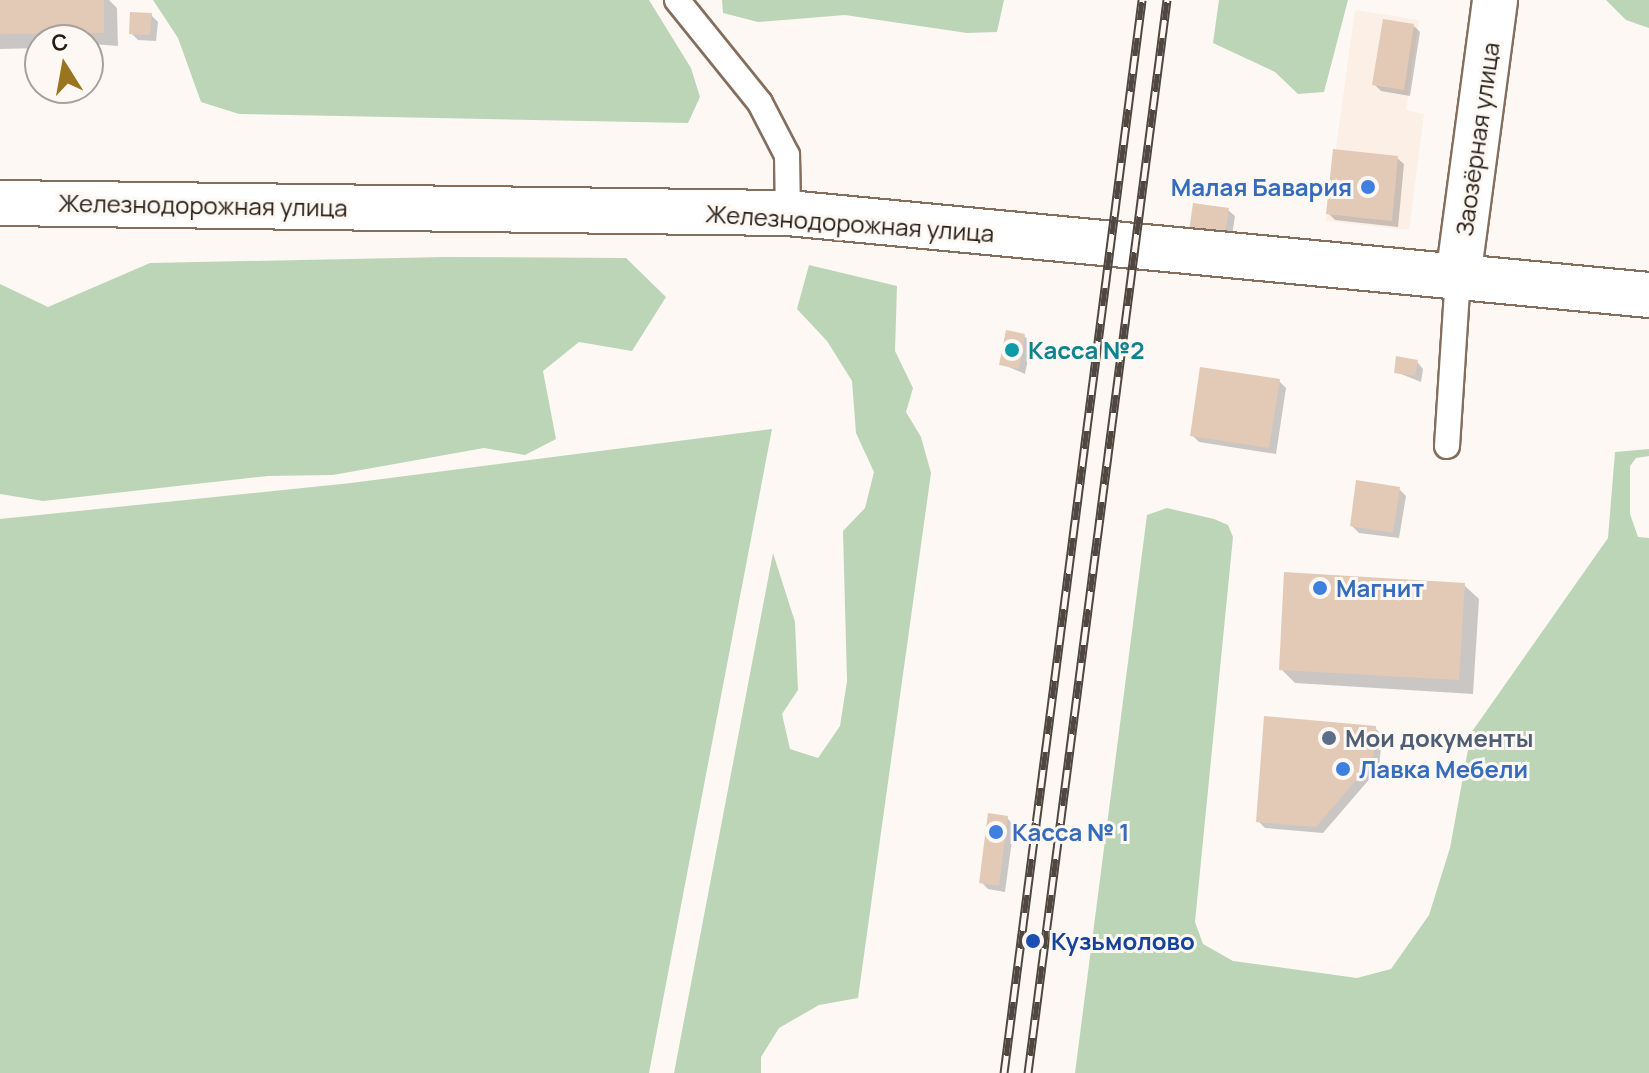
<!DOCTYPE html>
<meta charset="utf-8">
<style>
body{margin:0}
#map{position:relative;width:1649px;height:1073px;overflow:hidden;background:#fdf8f4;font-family:Manrope,sans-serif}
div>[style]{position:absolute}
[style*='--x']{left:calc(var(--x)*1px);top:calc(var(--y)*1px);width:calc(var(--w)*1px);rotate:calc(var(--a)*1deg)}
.built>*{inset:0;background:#fcefe5}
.green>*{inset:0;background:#bcd5b7}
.shadow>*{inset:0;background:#0003}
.building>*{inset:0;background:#e3cab6}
.roads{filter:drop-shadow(2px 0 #846e5d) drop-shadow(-2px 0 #846e5d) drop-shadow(0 2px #846e5d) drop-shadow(0 -2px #846e5d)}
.service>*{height:24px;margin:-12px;padding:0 12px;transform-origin:12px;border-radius:12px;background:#fff}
.minor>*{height:44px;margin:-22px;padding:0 22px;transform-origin:22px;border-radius:22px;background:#fff}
.secondary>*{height:44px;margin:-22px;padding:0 22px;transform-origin:22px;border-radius:22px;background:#fff}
.rail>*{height:9px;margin-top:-4.5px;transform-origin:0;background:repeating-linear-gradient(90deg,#fdf8f4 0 18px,#4f4740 0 36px);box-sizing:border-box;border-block:2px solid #4f4740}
.dots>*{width:22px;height:22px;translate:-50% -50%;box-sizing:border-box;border:4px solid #fdf8f4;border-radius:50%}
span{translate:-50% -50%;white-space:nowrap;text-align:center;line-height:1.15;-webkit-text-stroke:6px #fdf8f4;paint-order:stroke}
.street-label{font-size:24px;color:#251c15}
.shop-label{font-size:24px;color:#366cbe;font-weight:700}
.right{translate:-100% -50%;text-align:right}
.left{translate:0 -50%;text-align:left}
.culture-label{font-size:24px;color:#0d838f;font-weight:700}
.service-label{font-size:24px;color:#4e5e75;font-weight:700}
.transit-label{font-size:24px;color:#164399;font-weight:700}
.north{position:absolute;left:24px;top:24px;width:80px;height:80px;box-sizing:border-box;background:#fdf8f4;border:2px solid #a7a09b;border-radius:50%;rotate:349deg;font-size:22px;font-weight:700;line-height:32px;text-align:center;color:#251c15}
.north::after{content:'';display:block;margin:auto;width:28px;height:36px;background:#997520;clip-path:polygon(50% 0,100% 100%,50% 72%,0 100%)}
</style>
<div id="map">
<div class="built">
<i style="clip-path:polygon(1355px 10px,1419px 20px,1406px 110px,1424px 114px,1409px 230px,1326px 221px)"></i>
</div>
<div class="green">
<i style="clip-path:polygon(153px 0,649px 0,691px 68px,700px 97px,688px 123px,239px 114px,201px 102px,178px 38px)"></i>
<i style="clip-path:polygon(722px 0,1004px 0,997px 32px,967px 33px,845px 15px,758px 22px,723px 13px)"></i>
<i style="clip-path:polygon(1219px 0,1348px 0,1324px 92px,1298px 94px,1275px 72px,1213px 43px)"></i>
<i style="clip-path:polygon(1606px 0,1649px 0,1649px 28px,1626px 20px)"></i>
<i style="clip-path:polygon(445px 257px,626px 258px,666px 297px,632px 351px,579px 342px,543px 371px,556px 439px,525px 455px,484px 448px,333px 475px,268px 476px,43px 501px,0 494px,0 284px,48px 307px,150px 263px)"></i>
<i style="clip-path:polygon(809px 265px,897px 286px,895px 351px,913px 388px,906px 412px,921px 437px,931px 473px,858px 998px,819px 1005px,779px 1028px,761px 1057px,761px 1073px,674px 1073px,773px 553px,795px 622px,798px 690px,782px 714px,790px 749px,818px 758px,840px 726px,847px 681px,843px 531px,865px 508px,874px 472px,856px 433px,852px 381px,827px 341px,797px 309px)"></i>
<i style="clip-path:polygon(772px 429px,649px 1073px,0 1073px,0 519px,351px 483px)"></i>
<i style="clip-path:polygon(1649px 449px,1649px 456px,1636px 458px,1630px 466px,1630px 514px,1638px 537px,1649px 538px,1649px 1073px,1075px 1073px,1147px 515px,1167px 508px,1214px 519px,1228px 525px,1233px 537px,1195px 922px,1203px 944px,1233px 961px,1357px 978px,1391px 969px,1429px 915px,1450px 848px,1471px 733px,1608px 538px,1615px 452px)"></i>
</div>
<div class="shadow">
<i style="clip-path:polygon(0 0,109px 0,117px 8px,118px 46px,40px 40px,40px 48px,0 49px)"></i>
<i style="clip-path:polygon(151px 15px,158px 22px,156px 41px,138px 40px,131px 33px)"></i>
<i style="clip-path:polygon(1414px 26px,1420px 32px,1410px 96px,1381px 91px,1374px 84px)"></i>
<i style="clip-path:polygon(1397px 158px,1404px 164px,1398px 227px,1335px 220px,1328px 213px)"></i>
<i style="clip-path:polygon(1228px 210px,1235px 216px,1230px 250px,1190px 237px)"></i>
<i style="clip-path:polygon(1024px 336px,1031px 343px,1025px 374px,1002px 364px)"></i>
<i style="clip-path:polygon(1417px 362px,1423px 369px,1421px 382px,1396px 372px)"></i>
<i style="clip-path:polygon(1279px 381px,1286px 388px,1276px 454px,1199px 442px,1192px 435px)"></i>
<i style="clip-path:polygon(1399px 489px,1406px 496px,1399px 538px,1359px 533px,1352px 526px)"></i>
<i style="clip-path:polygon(1464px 585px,1479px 599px,1473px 694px,1295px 683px,1281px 669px)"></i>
<i style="clip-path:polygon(1375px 728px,1382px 735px,1379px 768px,1323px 833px,1265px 828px,1258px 821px)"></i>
<i style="clip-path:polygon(1007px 818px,1014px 825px,1005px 892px,988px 889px,981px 882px)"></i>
</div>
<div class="building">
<i style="clip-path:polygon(0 0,104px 0,104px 33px,0 34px)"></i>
<i style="clip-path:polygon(130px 12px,152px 13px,150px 35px,129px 34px)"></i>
<i style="clip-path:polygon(1383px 19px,1414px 24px,1404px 90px,1372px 85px)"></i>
<i style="clip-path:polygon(1333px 149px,1398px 156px,1392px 221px,1326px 214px)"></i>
<i style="clip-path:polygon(1193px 203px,1229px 208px,1223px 244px,1188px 238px)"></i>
<i style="clip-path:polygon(1006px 330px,1025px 334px,1019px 369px,999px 365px)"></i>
<i style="clip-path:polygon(1396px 356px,1418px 360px,1415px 376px,1394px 373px)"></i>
<i style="clip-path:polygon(1200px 367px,1280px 379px,1269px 448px,1190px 436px)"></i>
<i style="clip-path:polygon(1356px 480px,1400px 487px,1393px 533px,1350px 526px)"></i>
<i style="clip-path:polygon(1284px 572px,1465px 583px,1459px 680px,1279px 670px)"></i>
<i style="clip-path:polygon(1264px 716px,1376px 726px,1373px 760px,1316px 827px,1256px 822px)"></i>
<i style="clip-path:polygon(988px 813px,1008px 816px,999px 886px,979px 883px)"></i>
</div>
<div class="roads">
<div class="service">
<i style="--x:677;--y:0;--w:132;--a:51.1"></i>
<i style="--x:760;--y:103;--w:59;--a:62.6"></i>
<i style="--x:787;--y:155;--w:58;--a:89"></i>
<i style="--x:1447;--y:446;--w:168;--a:-86.3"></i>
</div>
<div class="minor">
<i style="--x:1458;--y:278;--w:280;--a:-82.4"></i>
</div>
<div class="secondary">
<i style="--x:0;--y:203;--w:788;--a:0.73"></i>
<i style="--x:788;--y:213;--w:865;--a:5.44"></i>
</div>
</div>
<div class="rail">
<i style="--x:1004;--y:1073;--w:1082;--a:-82.67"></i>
<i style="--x:1028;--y:1073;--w:1082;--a:-82.62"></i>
</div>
<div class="dots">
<i style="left:1368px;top:187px;background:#3f7fe0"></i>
<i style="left:1012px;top:350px;background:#0f9aa8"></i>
<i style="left:1320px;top:588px;background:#3f7fe0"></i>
<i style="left:1329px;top:738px;background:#5c6f8a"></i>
<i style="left:1343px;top:769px;background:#3f7fe0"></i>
<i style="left:996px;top:832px;background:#3f7fe0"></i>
<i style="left:1033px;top:941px;background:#1a4fb4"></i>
</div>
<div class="street-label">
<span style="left:1477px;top:139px;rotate:-82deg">Заозёрная улица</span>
<span style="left:203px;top:205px;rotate:1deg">Железнодорожная улица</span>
<span style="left:850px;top:223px;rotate:4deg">Железнодорожная улица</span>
</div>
<div class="shop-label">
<span class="right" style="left:1352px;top:187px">Малая Бавария</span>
<span class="left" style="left:1336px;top:588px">Магнит</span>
<span class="left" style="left:1359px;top:769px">Лавка Мебели</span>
<span class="left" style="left:1012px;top:832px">Касса № 1</span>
</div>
<div class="culture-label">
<span class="left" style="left:1028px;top:350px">Касса №2</span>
</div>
<div class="service-label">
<span class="left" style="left:1345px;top:738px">Мои документы</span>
</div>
<div class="transit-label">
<span class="left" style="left:1051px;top:941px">Кузьмолово</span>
</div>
<div class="north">С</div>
</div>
